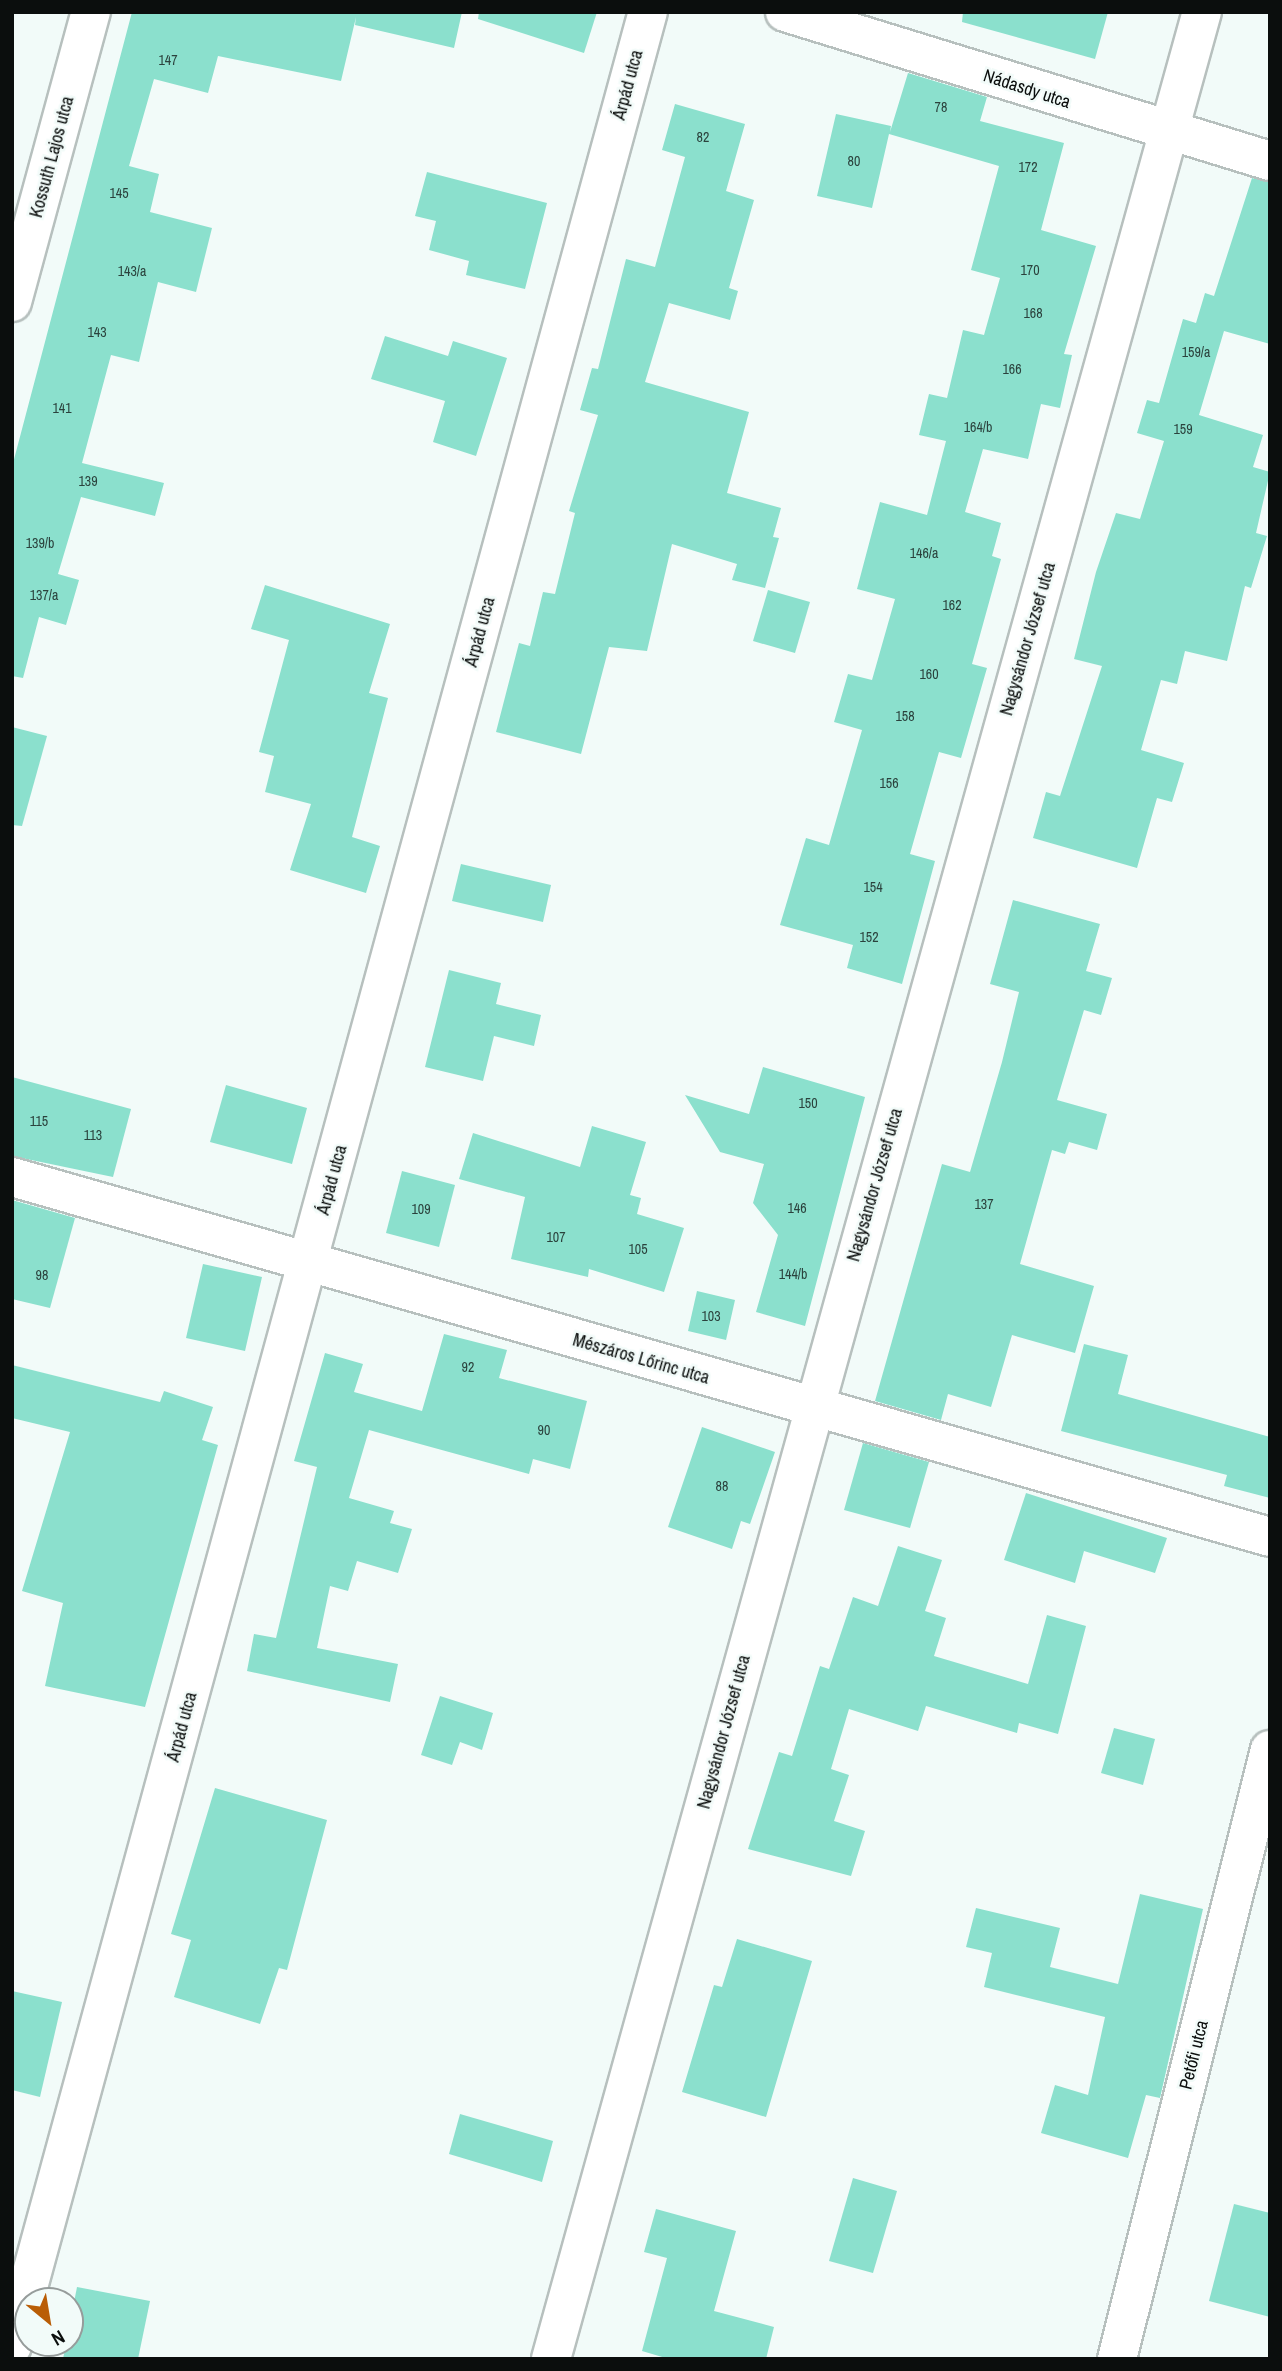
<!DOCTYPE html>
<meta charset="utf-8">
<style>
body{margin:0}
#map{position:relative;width:1282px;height:2371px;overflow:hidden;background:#f2fbf9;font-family:"Archivo Narrow",sans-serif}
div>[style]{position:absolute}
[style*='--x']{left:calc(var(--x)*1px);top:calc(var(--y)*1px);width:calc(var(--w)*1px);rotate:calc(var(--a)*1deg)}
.building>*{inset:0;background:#8be0cd}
.roads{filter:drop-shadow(2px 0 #b7c0be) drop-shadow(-2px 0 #b7c0be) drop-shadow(0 2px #b7c0be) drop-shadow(0 -2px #b7c0be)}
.minor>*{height:38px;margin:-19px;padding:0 19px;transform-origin:19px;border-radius:19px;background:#fff}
span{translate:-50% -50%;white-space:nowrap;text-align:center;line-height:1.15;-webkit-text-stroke:5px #f2fbf9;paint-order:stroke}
.number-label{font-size:14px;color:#2b423d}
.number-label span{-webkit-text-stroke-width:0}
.street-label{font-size:18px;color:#0b0e0d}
.frame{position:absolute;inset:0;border:14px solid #0b0e0d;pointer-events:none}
.north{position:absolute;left:14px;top:2287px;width:70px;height:70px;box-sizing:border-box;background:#f2fbf9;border:2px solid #969c9b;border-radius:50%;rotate:150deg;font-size:19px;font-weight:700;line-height:28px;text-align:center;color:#0b0e0d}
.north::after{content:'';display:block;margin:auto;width:24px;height:32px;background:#b95d06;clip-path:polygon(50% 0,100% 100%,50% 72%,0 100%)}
</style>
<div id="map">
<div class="building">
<i style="clip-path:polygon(132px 12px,462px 12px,454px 48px,355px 25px,356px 17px,341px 81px,218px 56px,208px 93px,154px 79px,129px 166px,159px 174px,150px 212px,212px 228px,196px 292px,158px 282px,139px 362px,111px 355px,82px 463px,164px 483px,155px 516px,81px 497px,58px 574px,79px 580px,66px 625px,39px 617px,23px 678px,12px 676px,12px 467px)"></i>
<i style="clip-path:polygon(479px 12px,597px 12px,584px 53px,478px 19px)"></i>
<i style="clip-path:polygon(963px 12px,1108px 12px,1095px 59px,962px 22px)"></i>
<i style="clip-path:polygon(908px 73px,987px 97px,980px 121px,1064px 143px,1041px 230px,1096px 246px,1064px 354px,1072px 355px,1060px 408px,1041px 404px,1028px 459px,983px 449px,965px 512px,1001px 523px,992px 556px,1001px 559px,972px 664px,987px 668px,961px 758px,939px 752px,910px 854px,935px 861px,902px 984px,847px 968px,853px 945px,780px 925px,806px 838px,829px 845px,862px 730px,834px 722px,848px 674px,872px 680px,895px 599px,857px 589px,880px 502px,927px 515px,946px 441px,919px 435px,929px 394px,947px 398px,963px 330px,984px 335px,1000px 278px,971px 270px,999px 166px,889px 134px,872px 208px,817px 196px,836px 114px,891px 126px,890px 132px)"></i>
<i style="clip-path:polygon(675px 104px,745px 124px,726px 191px,754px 200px,729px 288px,738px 291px,730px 320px,669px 303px,645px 382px,749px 412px,727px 493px,781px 508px,773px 537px,779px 538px,765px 588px,732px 580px,737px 564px,672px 544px,647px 651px,609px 647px,581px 754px,496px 732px,519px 643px,530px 646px,543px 592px,555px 594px,575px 513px,569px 511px,598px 415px,580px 410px,592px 368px,598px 369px,626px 259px,655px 267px,685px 157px,662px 150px)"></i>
<i style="clip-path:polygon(427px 172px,547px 203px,525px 289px,466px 275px,469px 261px,429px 250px,436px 221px,415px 216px)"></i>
<i style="clip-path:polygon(1252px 178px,1270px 182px,1270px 344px,1224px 331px,1199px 415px,1263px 435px,1253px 467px,1270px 472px,1256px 533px,1267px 536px,1251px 588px,1245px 586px,1227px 661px,1185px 651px,1177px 684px,1161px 680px,1141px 750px,1184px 763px,1172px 802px,1157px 798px,1137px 868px,1033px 838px,1046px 792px,1060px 796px,1102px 666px,1074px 659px,1096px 572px,1116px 513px,1140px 519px,1164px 441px,1137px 433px,1147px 400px,1159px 403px,1183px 319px,1196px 323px,1205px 293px,1214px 296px)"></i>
<i style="clip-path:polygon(385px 336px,448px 356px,453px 341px,507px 358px,476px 456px,433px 442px,445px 401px,371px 379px)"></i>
<i style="clip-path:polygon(265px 585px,390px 624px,369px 693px,388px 698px,352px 837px,380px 846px,366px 893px,290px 870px,311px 804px,265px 792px,274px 756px,259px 752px,289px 640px,251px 629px)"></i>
<i style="clip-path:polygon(768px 590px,810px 602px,795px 653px,753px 641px)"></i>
<i style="clip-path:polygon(12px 727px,47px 736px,22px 826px,12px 825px)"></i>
<i style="clip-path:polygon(461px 864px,551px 885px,543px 922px,452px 901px)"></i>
<i style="clip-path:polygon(1013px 900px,1100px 924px,1086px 971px,1112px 978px,1101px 1015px,1084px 1010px,1057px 1100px,1107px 1114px,1097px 1150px,1069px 1142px,1065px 1154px,1052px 1150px,1020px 1264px,1094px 1286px,1075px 1353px,1012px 1335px,991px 1407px,948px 1394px,941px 1420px,875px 1401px,942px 1164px,970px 1172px,1002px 1062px,1019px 992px,990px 984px)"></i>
<i style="clip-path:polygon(449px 970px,501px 983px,496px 1004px,541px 1015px,534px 1046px,494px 1036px,483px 1081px,425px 1067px)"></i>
<i style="clip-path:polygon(763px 1067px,865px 1097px,805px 1326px,756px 1312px,778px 1235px,753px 1203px,764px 1164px,720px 1152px,685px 1095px,749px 1114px)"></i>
<i style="clip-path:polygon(12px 1077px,131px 1109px,113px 1177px,12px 1156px)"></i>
<i style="clip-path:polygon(226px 1085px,307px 1108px,292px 1164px,210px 1142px)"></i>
<i style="clip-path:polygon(592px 1126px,646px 1142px,630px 1195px,641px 1198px,637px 1214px,684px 1228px,664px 1292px,589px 1269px,588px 1277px,511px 1259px,525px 1197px,459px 1179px,473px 1133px,580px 1167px)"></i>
<i style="clip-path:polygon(402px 1171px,455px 1185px,439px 1247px,386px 1233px)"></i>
<i style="clip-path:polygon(12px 1200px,75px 1218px,50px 1308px,12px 1299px)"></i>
<i style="clip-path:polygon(203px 1264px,262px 1277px,245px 1351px,186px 1338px)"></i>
<i style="clip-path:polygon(697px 1291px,735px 1300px,726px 1340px,688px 1331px)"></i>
<i style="clip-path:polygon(444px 1334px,507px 1350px,499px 1378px,587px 1401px,570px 1469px,533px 1459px,529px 1474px,369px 1430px,349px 1498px,394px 1511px,390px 1523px,412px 1529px,398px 1573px,357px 1561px,348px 1591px,330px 1586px,317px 1648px,398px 1664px,390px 1702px,247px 1671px,254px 1634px,276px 1638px,317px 1467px,294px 1461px,325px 1353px,363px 1364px,354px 1392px,422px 1411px)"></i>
<i style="clip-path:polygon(1084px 1344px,1128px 1355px,1118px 1394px,1270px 1437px,1270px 1498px,1224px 1486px,1227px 1475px,1061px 1431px)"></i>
<i style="clip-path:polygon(12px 1365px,160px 1402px,164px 1391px,213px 1407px,202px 1440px,218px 1445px,145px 1707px,45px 1686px,63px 1603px,22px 1591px,70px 1432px,12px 1418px)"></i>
<i style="clip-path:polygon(702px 1427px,775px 1452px,750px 1524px,741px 1521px,732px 1549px,668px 1527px)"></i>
<i style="clip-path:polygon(863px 1443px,929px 1462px,910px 1528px,844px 1510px)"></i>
<i style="clip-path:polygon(1026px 1493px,1167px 1538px,1155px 1573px,1084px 1551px,1075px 1583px,1004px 1560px)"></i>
<i style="clip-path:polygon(898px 1546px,942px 1560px,925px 1611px,946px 1618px,934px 1656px,1028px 1684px,1047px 1615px,1086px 1626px,1058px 1734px,1019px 1723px,1017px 1733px,926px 1706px,918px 1731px,849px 1709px,831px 1769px,849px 1775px,834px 1821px,865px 1831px,851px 1876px,748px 1849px,779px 1752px,792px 1756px,820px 1666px,829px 1669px,853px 1597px,878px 1606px)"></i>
<i style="clip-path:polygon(440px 1696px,493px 1713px,482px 1750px,460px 1742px,452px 1765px,421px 1755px)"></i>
<i style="clip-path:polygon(1114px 1728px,1155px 1739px,1143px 1785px,1101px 1773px)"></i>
<i style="clip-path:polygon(215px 1788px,327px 1820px,287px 1970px,279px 1968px,260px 2024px,174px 1997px,191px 1940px,171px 1934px)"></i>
<i style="clip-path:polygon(1140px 1894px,1203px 1909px,1160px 2098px,1146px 2095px,1128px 2158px,1041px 2133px,1055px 2085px,1088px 2095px,1105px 2017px,984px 1987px,992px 1953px,966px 1947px,976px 1908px,1060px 1928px,1050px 1967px,1118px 1984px)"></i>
<i style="clip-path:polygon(737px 1939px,812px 1961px,766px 2117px,682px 2092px,714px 1985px,722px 1987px)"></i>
<i style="clip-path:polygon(12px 1991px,62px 2002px,40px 2097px,12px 2090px)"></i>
<i style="clip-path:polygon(460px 2114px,553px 2141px,542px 2182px,449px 2154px)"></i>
<i style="clip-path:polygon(853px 2178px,897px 2191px,873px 2273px,829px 2261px)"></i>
<i style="clip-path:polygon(1234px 2204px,1270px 2213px,1270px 2317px,1209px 2301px)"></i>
<i style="clip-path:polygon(656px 2209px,736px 2231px,714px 2311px,774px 2327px,766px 2359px,669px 2359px,642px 2351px,667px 2258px,644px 2252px)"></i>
<i style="clip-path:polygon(77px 2287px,150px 2301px,138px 2359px,63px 2359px)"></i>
</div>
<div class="roads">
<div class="minor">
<i style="--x:785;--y:12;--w:507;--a:17.08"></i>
<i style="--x:12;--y:302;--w:301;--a:-74.8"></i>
<i style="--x:12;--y:1177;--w:1308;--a:15.97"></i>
<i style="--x:12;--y:2346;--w:2419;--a:-74.76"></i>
<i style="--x:551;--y:2359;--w:2436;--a:-74.5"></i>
<i style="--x:1117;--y:2359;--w:628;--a:-75.9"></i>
</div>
</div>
<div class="number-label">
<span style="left:168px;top:60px">147</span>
<span style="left:941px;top:107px">78</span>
<span style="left:703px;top:137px">82</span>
<span style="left:854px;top:161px">80</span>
<span style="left:1028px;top:167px">172</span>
<span style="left:119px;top:193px">145</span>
<span style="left:1030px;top:270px">170</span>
<span style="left:132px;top:271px">143/a</span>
<span style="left:1033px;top:313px">168</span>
<span style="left:97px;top:332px">143</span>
<span style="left:1196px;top:352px">159/a</span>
<span style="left:1012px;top:369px">166</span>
<span style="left:62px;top:408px">141</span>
<span style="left:978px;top:427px">164/b</span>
<span style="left:1183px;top:429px">159</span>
<span style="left:88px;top:481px">139</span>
<span style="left:40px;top:543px">139/b</span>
<span style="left:924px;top:553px">146/a</span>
<span style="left:44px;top:595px">137/a</span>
<span style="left:952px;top:605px">162</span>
<span style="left:929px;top:674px">160</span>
<span style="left:905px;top:716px">158</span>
<span style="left:889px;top:783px">156</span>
<span style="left:873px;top:887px">154</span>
<span style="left:869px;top:937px">152</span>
<span style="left:808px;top:1103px">150</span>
<span style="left:39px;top:1121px">115</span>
<span style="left:93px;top:1135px">113</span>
<span style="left:984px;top:1204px">137</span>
<span style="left:797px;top:1208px">146</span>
<span style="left:421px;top:1209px">109</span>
<span style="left:556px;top:1237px">107</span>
<span style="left:638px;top:1249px">105</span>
<span style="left:793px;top:1274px">144/b</span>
<span style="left:42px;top:1275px">98</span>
<span style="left:711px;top:1316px">103</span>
<span style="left:468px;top:1367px">92</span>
<span style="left:544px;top:1430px">90</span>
<span style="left:722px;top:1486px">88</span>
</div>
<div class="street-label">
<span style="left:628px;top:85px;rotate:-75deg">Árpád utca</span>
<span style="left:1027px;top:89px;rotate:18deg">Nádasdy utca</span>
<span style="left:52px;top:157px;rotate:-75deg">Kossuth Lajos utca</span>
<span style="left:480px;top:632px;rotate:-75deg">Árpád utca</span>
<span style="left:1028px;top:639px;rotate:-74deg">Nagysándor József utca</span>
<span style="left:332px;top:1180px;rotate:-75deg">Árpád utca</span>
<span style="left:875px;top:1185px;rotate:-74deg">Nagysándor József utca</span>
<span style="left:641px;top:1359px;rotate:16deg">Mészáros Lőrinc utca</span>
<span style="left:182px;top:1727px;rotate:-75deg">Árpád utca</span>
<span style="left:724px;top:1732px;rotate:-75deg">Nagysándor József utca</span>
<span style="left:1194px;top:2055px;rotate:-76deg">Petőfi utca</span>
</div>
<div class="frame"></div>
<div class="north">N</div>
</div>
